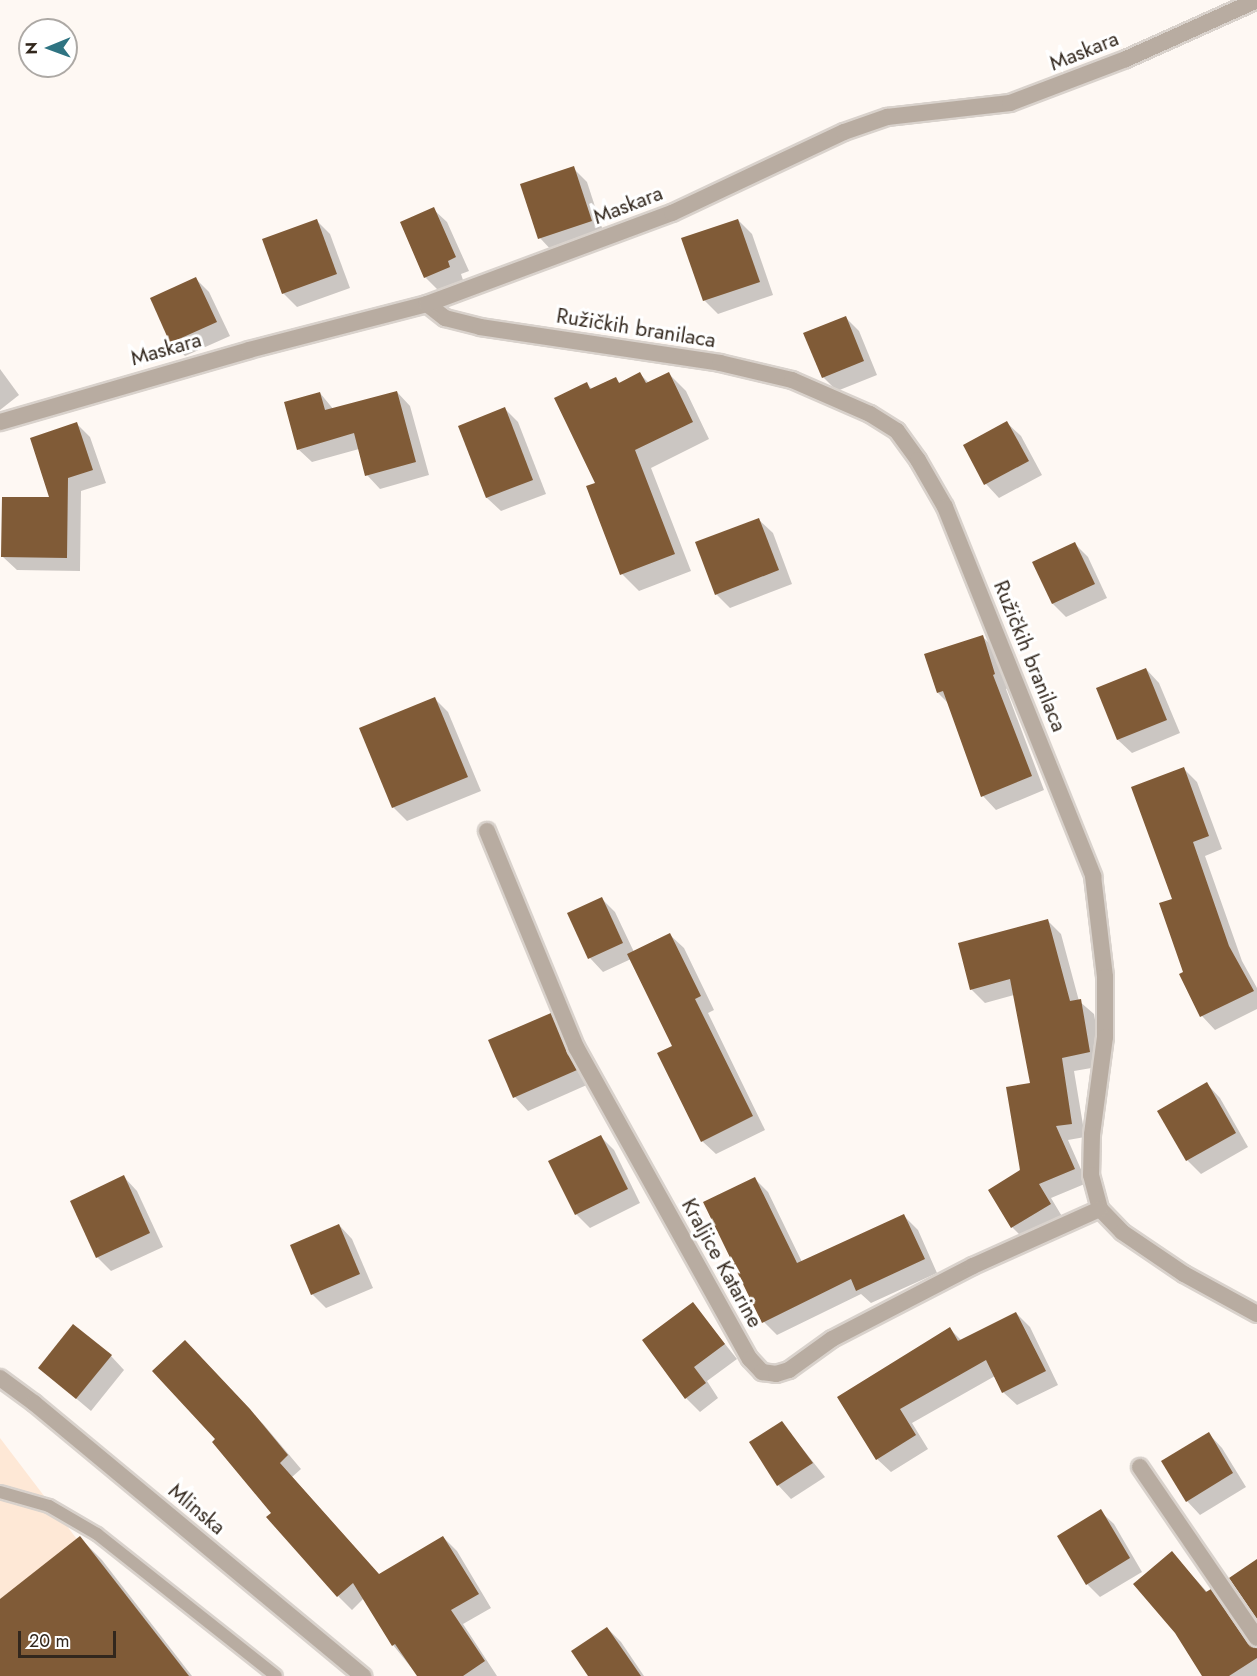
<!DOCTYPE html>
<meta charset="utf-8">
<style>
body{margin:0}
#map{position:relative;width:1257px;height:1676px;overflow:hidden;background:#fef8f3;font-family:Jost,sans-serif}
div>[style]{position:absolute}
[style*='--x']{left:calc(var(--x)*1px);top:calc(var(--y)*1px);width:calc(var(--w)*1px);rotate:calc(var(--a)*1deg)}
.built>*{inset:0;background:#fee8d6}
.shadow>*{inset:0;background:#0003}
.building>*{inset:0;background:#805b37}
.roads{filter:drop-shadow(2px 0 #d9d2cc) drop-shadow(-2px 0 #d9d2cc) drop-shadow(0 2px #d9d2cc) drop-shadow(0 -2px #d9d2cc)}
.service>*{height:12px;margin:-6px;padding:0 6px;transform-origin:6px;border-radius:6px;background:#b8aca1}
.minor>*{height:16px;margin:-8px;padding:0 8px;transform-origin:8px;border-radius:8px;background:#b8aca1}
span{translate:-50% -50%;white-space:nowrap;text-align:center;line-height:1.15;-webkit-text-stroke:6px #fff;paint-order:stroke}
.street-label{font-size:21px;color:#32271d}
.north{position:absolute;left:18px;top:18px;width:60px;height:60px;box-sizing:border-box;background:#fff;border:2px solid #ada9a5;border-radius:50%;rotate:269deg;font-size:16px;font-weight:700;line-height:24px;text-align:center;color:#32271d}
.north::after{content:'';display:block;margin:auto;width:21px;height:27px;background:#2f7482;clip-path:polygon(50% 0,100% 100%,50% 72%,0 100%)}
.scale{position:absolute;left:18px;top:1631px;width:98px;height:27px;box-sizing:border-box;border:3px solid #32271d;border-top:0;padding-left:8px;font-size:18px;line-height:21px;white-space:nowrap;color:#32271d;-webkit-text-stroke:4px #fff;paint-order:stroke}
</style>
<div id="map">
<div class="built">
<i style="clip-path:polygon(0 1438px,181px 1676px,0 1676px)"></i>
</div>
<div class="shadow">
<i style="clip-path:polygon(573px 168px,587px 182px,604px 234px,553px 252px,540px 238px)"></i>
<i style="clip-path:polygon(433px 209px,447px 222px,469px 271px,461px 274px,463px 280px,439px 291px,425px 277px)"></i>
<i style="clip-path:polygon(738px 220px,752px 234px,773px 295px,718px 314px,704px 300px)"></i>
<i style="clip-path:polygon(317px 221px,330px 234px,350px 288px,297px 307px,283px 293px)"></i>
<i style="clip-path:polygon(196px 279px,209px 292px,230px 336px,185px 356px,171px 342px,152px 298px)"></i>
<i style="clip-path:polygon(845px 317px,859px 331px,877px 375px,837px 391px,823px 377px)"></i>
<i style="clip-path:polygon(0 369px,19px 395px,0 410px)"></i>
<i style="clip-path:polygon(640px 374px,649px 383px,669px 374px,686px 391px,709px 439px,651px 468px,691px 571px,639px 591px,622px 574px,597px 483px,587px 384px,593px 390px,615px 379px,620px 383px)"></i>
<i style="clip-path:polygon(397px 392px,410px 406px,429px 475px,380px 489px,367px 475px,359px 449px,312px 462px,298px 449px,320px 393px,334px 410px)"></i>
<i style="clip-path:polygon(505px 409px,518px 422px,546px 494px,501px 511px,487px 498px,460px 426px)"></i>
<i style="clip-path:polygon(1007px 423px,1021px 436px,1042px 475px,999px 498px,986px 484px,965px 446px)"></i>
<i style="clip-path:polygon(77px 424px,90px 437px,106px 483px,81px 491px,80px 571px,17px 570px,3px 557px,51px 498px)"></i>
<i style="clip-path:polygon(759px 520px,773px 533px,792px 584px,730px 608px,716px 594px)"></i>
<i style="clip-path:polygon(1075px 544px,1088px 557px,1107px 598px,1066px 617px,1053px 604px,1034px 563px)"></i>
<i style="clip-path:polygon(982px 636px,996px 650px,1008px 688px,1006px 689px,1044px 790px,996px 810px,983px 796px,948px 703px,938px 693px)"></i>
<i style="clip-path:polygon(1146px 669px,1159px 683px,1180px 733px,1132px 753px,1118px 740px,1098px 689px)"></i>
<i style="clip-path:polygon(435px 699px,448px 712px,481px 791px,407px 821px,393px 807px)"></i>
<i style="clip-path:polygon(1184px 769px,1197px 782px,1222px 849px,1205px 856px,1242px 961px,1257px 988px,1257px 1009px,1215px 1030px,1202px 1016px,1181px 974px,1185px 972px,1174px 900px)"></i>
<i style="clip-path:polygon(602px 899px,615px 912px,634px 952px,670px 935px,684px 948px,714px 1010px,708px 1013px,765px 1130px,716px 1154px,702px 1141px,674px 1046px,631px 959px,603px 972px,590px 958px)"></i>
<i style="clip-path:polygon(1047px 920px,1061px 934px,1079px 1001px,1094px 1014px,1103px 1066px,1074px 1071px,1085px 1137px,1068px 1140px,1087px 1183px,1051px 1198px,1063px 1218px,1026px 1241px,1012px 1227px,1031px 1084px,1014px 995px,985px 1003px,971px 989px)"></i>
<i style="clip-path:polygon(550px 1015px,564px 1029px,589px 1084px,528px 1111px,515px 1097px)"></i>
<i style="clip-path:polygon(1207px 1084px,1220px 1098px,1248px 1147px,1201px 1174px,1187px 1160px,1159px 1111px)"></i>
<i style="clip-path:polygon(600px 1136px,614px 1150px,640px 1203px,590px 1228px,576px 1214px,550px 1161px)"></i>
<i style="clip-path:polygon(124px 1177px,137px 1191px,163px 1247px,111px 1271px,97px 1257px)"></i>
<i style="clip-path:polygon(754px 1178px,768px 1192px,802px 1262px,904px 1216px,918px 1230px,937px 1273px,871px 1303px,861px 1294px,777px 1335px,764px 1322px)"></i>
<i style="clip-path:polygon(339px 1225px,352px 1239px,373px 1288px,326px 1308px,312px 1294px)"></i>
<i style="clip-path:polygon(693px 1304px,737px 1359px,707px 1381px,718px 1398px,700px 1412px,686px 1398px,644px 1340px)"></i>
<i style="clip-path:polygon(1016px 1313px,1030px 1327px,1058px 1385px,1017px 1405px,1003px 1392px,995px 1376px,912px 1423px,928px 1449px,891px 1472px,877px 1459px,839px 1397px,950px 1329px,961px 1340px)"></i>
<i style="clip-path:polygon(111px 1356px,124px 1370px,91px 1411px,40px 1368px)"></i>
<i style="clip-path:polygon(198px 1356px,264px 1425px,301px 1469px,292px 1477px,380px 1576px,443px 1537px,457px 1551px,491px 1608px,463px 1624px,497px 1676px,418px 1676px,393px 1645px,364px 1598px,352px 1610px,338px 1596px,268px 1517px,273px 1514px,217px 1439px)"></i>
<i style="clip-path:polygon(782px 1423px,825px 1477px,791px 1499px,778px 1485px)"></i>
<i style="clip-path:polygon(1209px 1434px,1222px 1448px,1246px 1487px,1200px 1515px,1187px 1501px)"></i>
<i style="clip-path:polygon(1100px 1511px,1114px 1524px,1142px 1572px,1100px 1597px,1087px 1584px)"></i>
<i style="clip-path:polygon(80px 1538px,102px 1560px,192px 1676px,0 1676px,0 1601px)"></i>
<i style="clip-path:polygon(1172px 1553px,1208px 1593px,1211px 1591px,1224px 1605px,1257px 1652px,1257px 1676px,1204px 1676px)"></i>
<i style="clip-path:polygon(607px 1628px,621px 1642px,644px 1676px,590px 1676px)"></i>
</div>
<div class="building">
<i style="clip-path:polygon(574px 166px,592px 221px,538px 239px,520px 184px)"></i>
<i style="clip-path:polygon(434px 207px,456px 257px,448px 261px,450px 267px,424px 278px,400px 222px)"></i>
<i style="clip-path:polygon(317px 219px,337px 274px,282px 294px,262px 239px)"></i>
<i style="clip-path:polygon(738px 219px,760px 282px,703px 301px,681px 238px)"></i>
<i style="clip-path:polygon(196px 277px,217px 322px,170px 343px,150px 298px)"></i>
<i style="clip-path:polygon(846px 316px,864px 361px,822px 378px,803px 333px)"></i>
<i style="clip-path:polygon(640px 372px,646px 383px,669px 372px,693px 422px,635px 450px,675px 554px,620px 575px,586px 486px,595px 483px,554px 398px,587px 382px,590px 389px,616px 377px,619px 383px)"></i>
<i style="clip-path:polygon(397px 391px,416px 462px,365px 476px,354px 433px,297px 450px,284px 402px,320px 392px,325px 410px)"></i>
<i style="clip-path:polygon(505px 407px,533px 480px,486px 498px,458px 426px)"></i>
<i style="clip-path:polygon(1007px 421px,1029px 461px,984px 485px,963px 445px)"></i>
<i style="clip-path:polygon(77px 422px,93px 470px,68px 478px,67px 558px,1px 557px,2px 497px,49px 497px,30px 438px)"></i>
<i style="clip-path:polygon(759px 518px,779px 570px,715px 595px,695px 542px)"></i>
<i style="clip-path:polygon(1075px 542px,1095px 584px,1052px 604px,1032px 562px)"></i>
<i style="clip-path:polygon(983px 635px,995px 674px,993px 675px,1032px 776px,981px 797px,943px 691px,937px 693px,924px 654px)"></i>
<i style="clip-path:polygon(1146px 668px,1167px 720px,1117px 740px,1096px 688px)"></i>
<i style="clip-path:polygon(435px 697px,468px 777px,392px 808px,359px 728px)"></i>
<i style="clip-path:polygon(1184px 767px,1209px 836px,1193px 842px,1229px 946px,1254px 991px,1200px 1017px,1179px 974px,1183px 972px,1159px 903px,1172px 899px,1131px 787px)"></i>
<i style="clip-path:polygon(602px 897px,623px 943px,588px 959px,567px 913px)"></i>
<i style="clip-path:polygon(1048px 919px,1070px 1001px,1081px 999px,1090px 1052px,1062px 1058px,1072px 1124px,1056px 1126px,1075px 1169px,1039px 1184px,1051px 1204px,1011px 1228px,988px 1190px,1020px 1170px,1006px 1087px,1030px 1083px,1010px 979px,970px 990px,958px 943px)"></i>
<i style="clip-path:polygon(670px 933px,701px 996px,695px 999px,753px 1116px,701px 1142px,657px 1053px,672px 1046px,627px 954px)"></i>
<i style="clip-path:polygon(551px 1013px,577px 1070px,513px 1098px,488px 1040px)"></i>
<i style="clip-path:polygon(1207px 1082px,1236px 1133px,1186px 1161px,1157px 1111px)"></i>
<i style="clip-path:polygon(601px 1135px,628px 1189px,575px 1215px,548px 1161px)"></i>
<i style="clip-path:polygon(124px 1175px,150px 1233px,96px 1258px,70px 1201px)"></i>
<i style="clip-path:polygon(755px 1177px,797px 1263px,904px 1214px,925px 1259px,856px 1291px,851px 1279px,762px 1323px,703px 1202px)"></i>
<i style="clip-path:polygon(339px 1224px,360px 1274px,311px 1295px,290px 1245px)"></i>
<i style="clip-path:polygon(693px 1302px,725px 1344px,694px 1367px,706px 1383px,685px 1399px,642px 1340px)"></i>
<i style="clip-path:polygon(1016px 1312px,1046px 1371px,1002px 1393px,986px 1360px,900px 1409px,916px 1435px,876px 1460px,837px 1397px,950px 1327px,958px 1341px)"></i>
<i style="clip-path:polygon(73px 1324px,112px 1355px,76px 1399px,38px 1368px)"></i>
<i style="clip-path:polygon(185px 1340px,250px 1409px,288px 1455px,280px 1463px,379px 1574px,443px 1536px,479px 1594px,451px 1610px,485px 1661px,463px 1676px,417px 1676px,395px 1644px,392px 1646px,353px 1583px,337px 1597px,266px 1517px,271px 1513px,212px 1442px,215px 1439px,152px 1371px)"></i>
<i style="clip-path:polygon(782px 1421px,813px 1463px,777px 1486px,749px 1442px)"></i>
<i style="clip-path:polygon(1209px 1432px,1233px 1473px,1186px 1502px,1161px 1461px)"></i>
<i style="clip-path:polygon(1101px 1509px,1130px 1558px,1086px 1585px,1057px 1536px)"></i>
<i style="clip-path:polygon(80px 1536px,189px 1676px,0 1676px,0 1599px)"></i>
<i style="clip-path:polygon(1172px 1551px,1206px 1592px,1211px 1589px,1248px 1644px,1257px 1648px,1257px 1658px,1229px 1676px,1202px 1676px,1175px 1633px,1133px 1584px)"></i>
<i style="clip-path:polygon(1257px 1559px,1257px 1619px,1229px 1578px)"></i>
<i style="clip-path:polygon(607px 1627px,641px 1676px,588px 1676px,571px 1651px)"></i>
</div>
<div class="roads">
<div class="service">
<i style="--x:0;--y:1492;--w:51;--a:15.9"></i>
<i style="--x:49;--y:1506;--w:56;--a:30.3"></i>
<i style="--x:97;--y:1534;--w:228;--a:38.4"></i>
</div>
<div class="minor">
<i style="--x:427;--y:304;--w:23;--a:38"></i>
<i style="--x:445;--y:318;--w:36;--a:14"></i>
<i style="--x:480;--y:327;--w:243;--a:8.5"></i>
<i style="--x:720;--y:363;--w:74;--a:13.3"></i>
<i style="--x:792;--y:380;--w:85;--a:23.6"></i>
<i style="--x:870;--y:414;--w:32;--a:32"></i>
<i style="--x:897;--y:431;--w:36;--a:54"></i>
<i style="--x:918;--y:460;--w:54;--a:60.1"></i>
<i style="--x:945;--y:507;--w:398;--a:68.1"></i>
<i style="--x:1093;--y:876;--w:102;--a:83.2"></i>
<i style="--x:1105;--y:977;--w:60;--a:90"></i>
<i style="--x:1105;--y:1037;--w:99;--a:97.6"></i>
<i style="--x:1092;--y:1135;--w:40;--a:91.4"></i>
<i style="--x:1091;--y:1175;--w:35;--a:75"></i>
<i style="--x:1100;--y:1209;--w:32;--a:46"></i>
<i style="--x:1122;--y:1232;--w:75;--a:34.1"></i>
<i style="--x:1184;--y:1274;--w:83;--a:28.7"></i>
<i style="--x:0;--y:422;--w:259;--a:-16.1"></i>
<i style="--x:249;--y:350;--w:184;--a:-14.5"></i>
<i style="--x:427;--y:304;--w:261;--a:-20.4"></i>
<i style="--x:672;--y:213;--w:190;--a:-25.2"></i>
<i style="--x:844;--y:132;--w:46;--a:-19.2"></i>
<i style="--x:887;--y:117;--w:124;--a:-6.5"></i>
<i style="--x:1010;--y:103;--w:124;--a:-20.8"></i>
<i style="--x:1126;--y:59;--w:144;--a:-24.2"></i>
<i style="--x:487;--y:831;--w:234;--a:67.6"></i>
<i style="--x:576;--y:1047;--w:357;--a:60.9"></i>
<i style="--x:750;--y:1359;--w:18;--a:47"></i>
<i style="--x:762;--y:1372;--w:14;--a:8"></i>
<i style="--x:776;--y:1374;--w:14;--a:-17"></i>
<i style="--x:789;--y:1370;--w:53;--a:-35.8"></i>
<i style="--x:832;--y:1339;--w:159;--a:-27.4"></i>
<i style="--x:973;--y:1266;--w:139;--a:-24.2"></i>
<i style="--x:0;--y:1378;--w:42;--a:36.3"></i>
<i style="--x:34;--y:1403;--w:428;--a:39.7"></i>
<i style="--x:1140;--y:1467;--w:207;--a:55.6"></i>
</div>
</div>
<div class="street-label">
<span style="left:1084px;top:51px;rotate:-22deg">Maskara</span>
<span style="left:628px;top:205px;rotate:-21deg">Maskara</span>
<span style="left:636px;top:328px;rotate:9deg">Ružičkih branilaca</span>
<span style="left:166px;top:349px;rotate:-16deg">Maskara</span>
<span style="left:1030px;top:656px;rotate:68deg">Ružičkih branilaca</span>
<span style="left:722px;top:1263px;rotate:61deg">Kraljice Katarine</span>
<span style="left:197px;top:1509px;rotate:40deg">Mlinska</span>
</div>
<div class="north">N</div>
<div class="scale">20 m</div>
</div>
